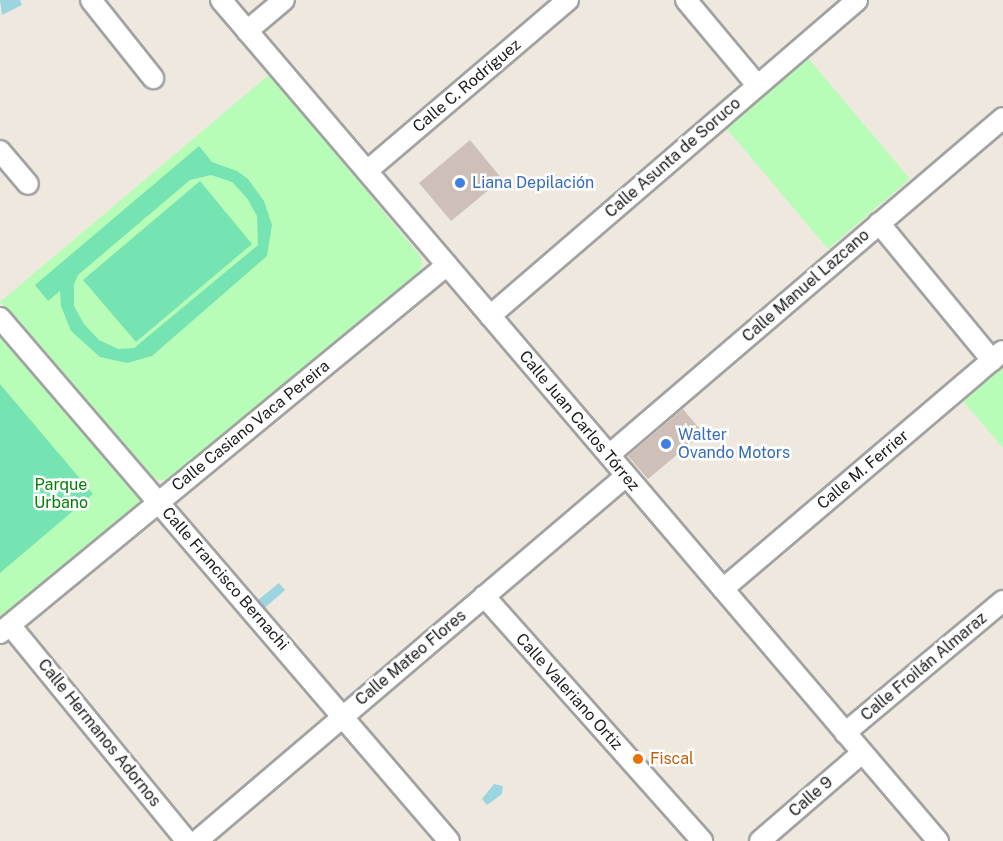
<!DOCTYPE html>
<meta charset="utf-8">
<style>
body{margin:0}
#map{position:relative;width:1003px;height:841px;overflow:hidden;background:#eee8df;font-family:"Public Sans",sans-serif}
div>[style]{position:absolute}
[style*='--x']{left:calc(var(--x)*1px);top:calc(var(--y)*1px);width:calc(var(--w)*1px);rotate:calc(var(--a)*1deg)}
.park>*{inset:0;background:#b7fdb7}
.pitch>*{inset:0;background:#76e4b2}
.water>*{inset:0;background:#9bd5e0}
.building>*{inset:0;background:#cec0b8}
.roads{filter:drop-shadow(2px 0 #a2a2a2) drop-shadow(-2px 0 #a2a2a2) drop-shadow(0 2px #a2a2a2) drop-shadow(0 -2px #a2a2a2)}
.minor>*{height:20px;margin:-10px;padding:0 10px;transform-origin:10px;border-radius:10px;background:#fff}
.dots>*{width:16px;height:16px;translate:-50% -50%;box-sizing:border-box;border:3px solid #fff;border-radius:50%}
span{translate:-50% -50%;white-space:nowrap;text-align:center;line-height:1.15;-webkit-text-stroke:5px #fff;paint-order:stroke}
.street-label{font-size:16px;color:#1b1b1b}
.shop-label{font-size:16px;color:#366cbe}
.left{translate:0 -50%;text-align:left}
.park-label{font-size:16px;color:#037f05}
.food-label{font-size:16px;color:#c56008}
</style>
<div id="map">
<div class="park">
<i style="clip-path:polygon(808px 58px,910px 179px,828px 249px,726px 128px)"></i>
<i style="clip-path:polygon(270px 74px,421px 257px,422px 266px,415px 281px,178px 481px,149px 479px,0 302px)"></i>
<i style="clip-path:polygon(0 331px,136px 489px,140px 502px,135px 511px,0 625px)"></i>
<i style="clip-path:polygon(1003px 365px,1003px 448px,962px 400px)"></i>
</div>
<div class="pitch">
<i style="clip-path:polygon(evenodd,199px 146px,212px 162px,237px 171px,248px 179px,264px 201px,272px 225px,267px 256px,152px 356px,127px 363px,100px 357px,71px 331px,61px 306px,60px 291px,48px 301px,35px 285px,199px 146px,211px 175px,232px 182px,247px 198px,257px 216px,258px 245px,134px 348px,118px 349px,99px 340px,84px 324px,74px 306px,74px 284px,78px 275px,190px 180px,211px 175px)"></i>
<i style="clip-path:polygon(200px 181px,252px 244px,136px 342px,83px 280px)"></i>
<i style="clip-path:polygon(0 384px,93px 494px,0 573px)"></i>
</div>
<div class="water">
<i style="clip-path:polygon(0 0,20px 0,22px 5px,2px 15px)"></i>
<i style="clip-path:polygon(279px 583px,285px 590px,260px 612px,253px 604px)"></i>
<i style="clip-path:polygon(494px 784px,503px 786px,502px 794px,487px 805px,482px 799px)"></i>
</div>
<div class="building">
<i style="clip-path:polygon(470px 140px,502px 179px,451px 221px,419px 183px)"></i>
<i style="clip-path:polygon(683px 409px,703px 433px,648px 479px,628px 456px)"></i>
</div>
<div class="roads">
<div class="minor">
<i style="--x:91;--y:0;--w:100;--a:51.5"></i>
<i style="--x:221;--y:0;--w:1105;--a:49.55"></i>
<i style="--x:686;--y:0;--w:111;--a:50.1"></i>
<i style="--x:247;--y:31;--w:48;--a:-40"></i>
<i style="--x:0;--y:151;--w:43;--a:49.7"></i>
<i style="--x:367;--y:171;--w:264;--a:-40.4"></i>
<i style="--x:879;--y:223;--w:178;--a:50.5"></i>
<i style="--x:490;--y:316;--w:484;--a:-40.7"></i>
<i style="--x:0;--y:318;--w:689;--a:49.35"></i>
<i style="--x:609;--y:455;--w:518;--a:-40.54"></i>
<i style="--x:723;--y:589;--w:367;--a:-40.4"></i>
<i style="--x:484;--y:596;--w:328;--a:48.3"></i>
<i style="--x:10;--y:625;--w:279;--a:50.7"></i>
<i style="--x:0;--y:633;--w:579;--a:-39.46"></i>
<i style="--x:845;--y:733;--w:206;--a:-39.9"></i>
<i style="--x:197;--y:841;--w:563;--a:-40.39"></i>
<i style="--x:760;--y:841;--w:135;--a:-40.8"></i>
</div>
</div>
<div class="dots">
<i style="left:460px;top:183px;background:#3f7fe0"></i>
<i style="left:666px;top:444px;background:#3f7fe0"></i>
<i style="left:638px;top:759px;background:#e8710a"></i>
</div>
<div class="street-label">
<span style="left:467px;top:86px;rotate:-40deg">Calle C. Rodríguez</span>
<span style="left:673px;top:158px;rotate:-41deg">Calle Asunta de Soruco</span>
<span style="left:806px;top:286px;rotate:-41deg">Calle Manuel Lazcano</span>
<span style="left:579px;top:421px;rotate:50deg">Calle Juan Carlos Tórrez</span>
<span style="left:251px;top:426px;rotate:-39deg">Calle Casiano Vaca Pereira</span>
<span style="left:863px;top:470px;rotate:-40deg">Calle M. Ferrier</span>
<span style="left:225px;top:579px;rotate:49deg">Calle Francisco Bernachi</span>
<span style="left:411px;top:658px;rotate:-40deg">Calle Mateo Flores</span>
<span style="left:924px;top:667px;rotate:-40deg">Calle Froilán Almaraz</span>
<span style="left:569px;top:692px;rotate:48deg">Calle Valeriano Ortiz</span>
<span style="left:99px;top:733px;rotate:51deg">Calle Hermanos Adornos</span>
<span style="left:811px;top:797px;rotate:-41deg">Calle 9</span>
</div>
<div class="shop-label">
<span class="left" style="left:472px;top:183px">Liana Depilación</span>
<span class="left" style="left:678px;top:444px">Walter<br>Ovando Motors</span>
</div>
<div class="park-label">
<span style="left:61px;top:494px">Parque<br>Urbano</span>
</div>
<div class="food-label">
<span class="left" style="left:650px;top:759px">Fiscal</span>
</div>
</div>
